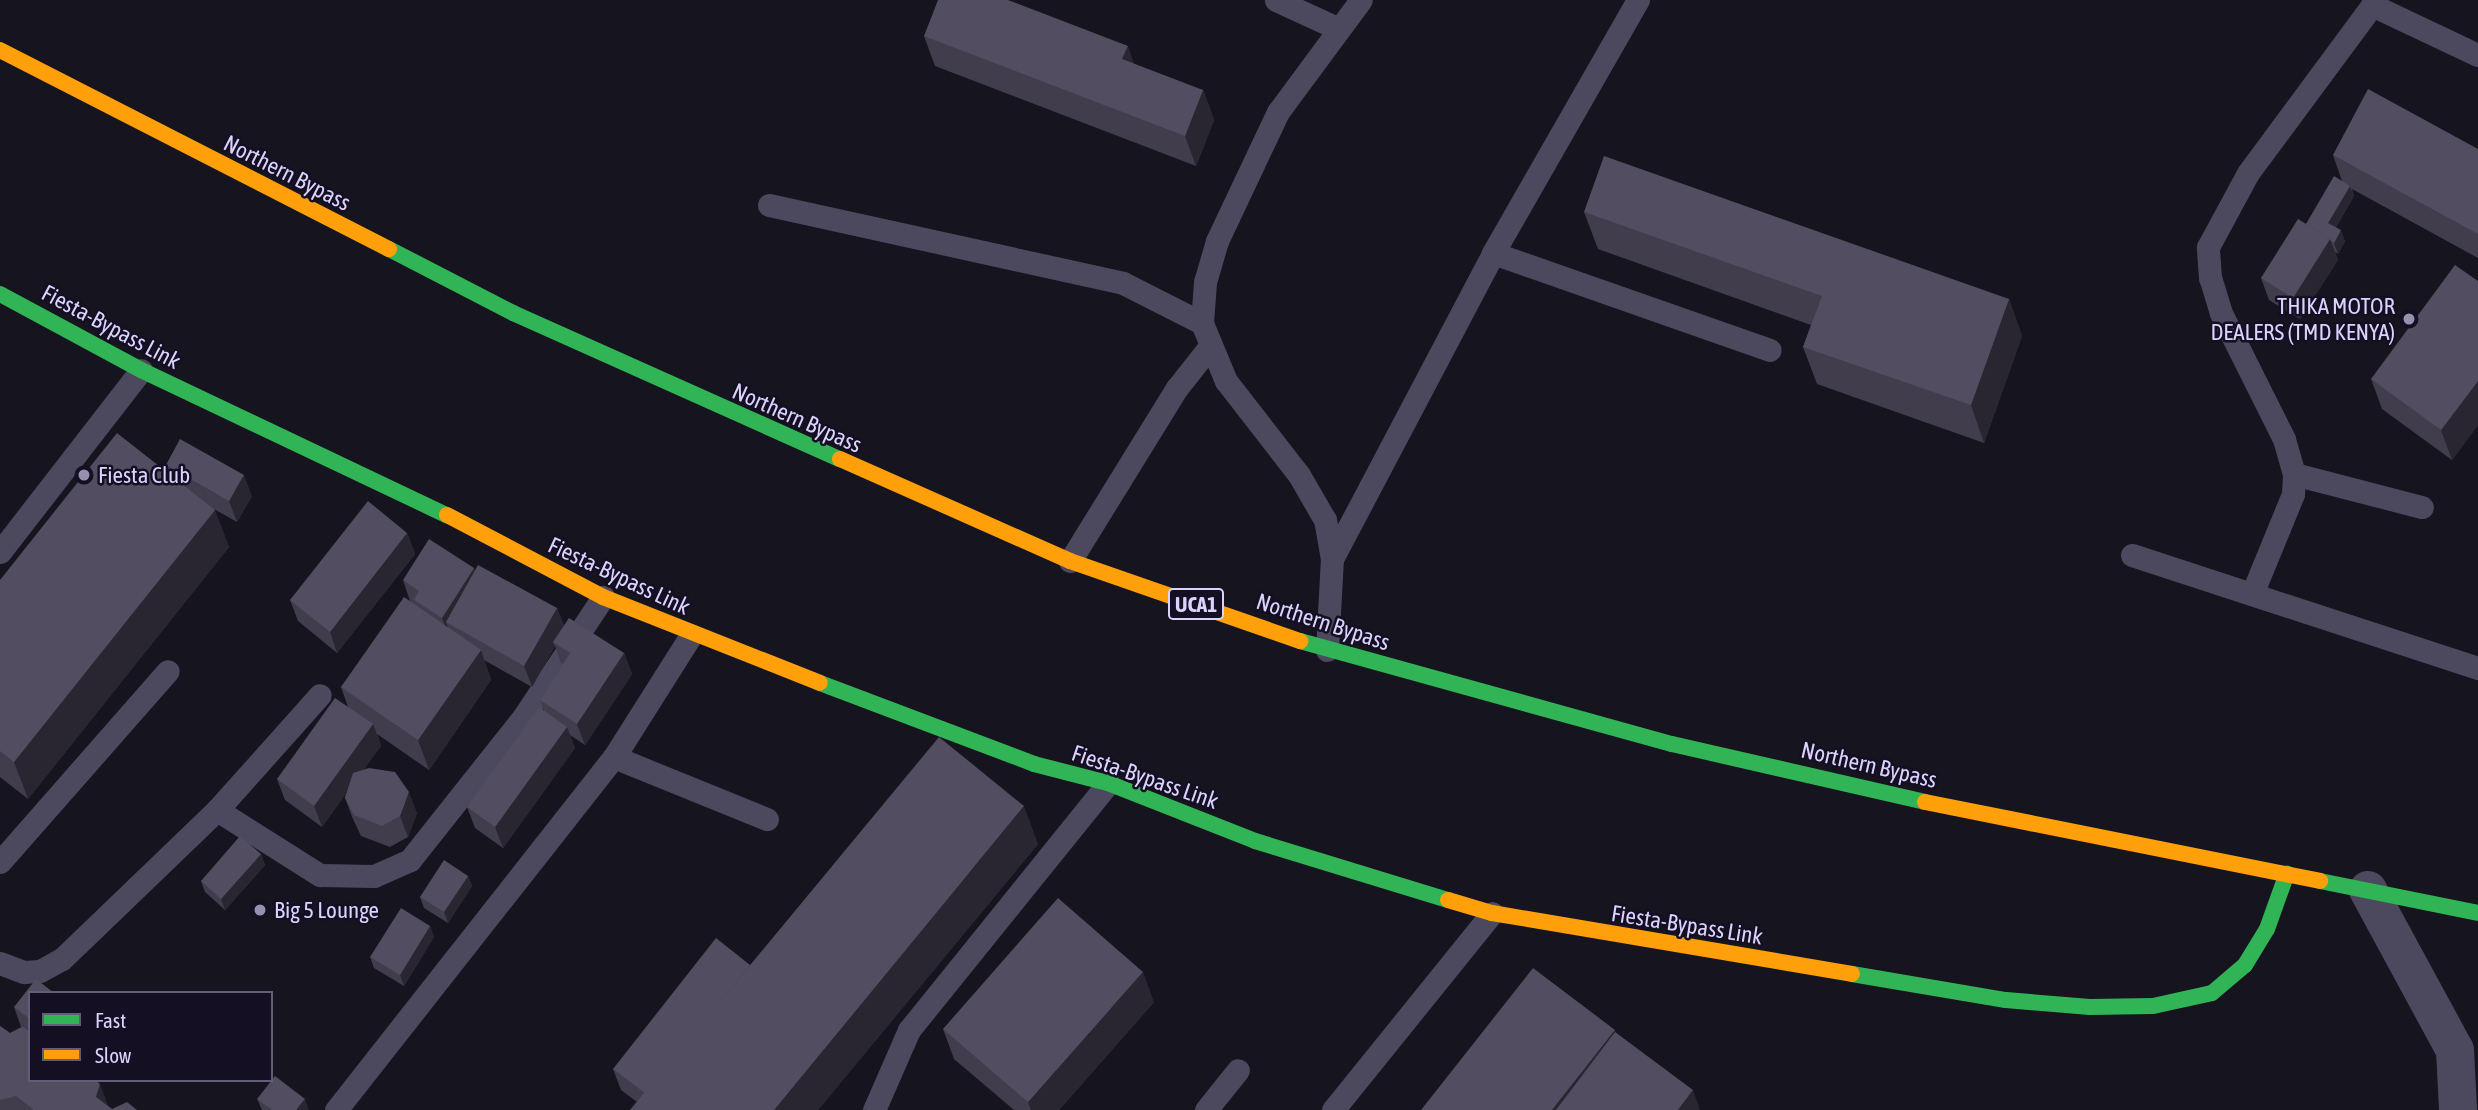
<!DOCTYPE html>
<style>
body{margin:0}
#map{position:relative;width:2478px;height:1110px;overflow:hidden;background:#16141e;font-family:"Asap Condensed",sans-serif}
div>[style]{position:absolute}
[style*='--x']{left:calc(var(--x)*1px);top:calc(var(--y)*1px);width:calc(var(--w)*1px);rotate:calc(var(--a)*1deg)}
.lane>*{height:23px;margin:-11.5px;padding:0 11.5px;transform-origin:11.5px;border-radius:11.5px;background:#4c495f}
.street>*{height:38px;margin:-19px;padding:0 19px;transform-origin:19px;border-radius:19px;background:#4c495f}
.fast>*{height:16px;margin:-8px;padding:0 8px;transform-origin:8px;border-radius:8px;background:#30b455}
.slow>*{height:16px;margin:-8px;padding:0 8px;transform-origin:8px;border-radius:8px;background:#ff9f0a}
.wall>*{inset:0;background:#423d4d}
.shaded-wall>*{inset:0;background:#292632}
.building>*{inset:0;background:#524d60}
.dots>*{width:19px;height:19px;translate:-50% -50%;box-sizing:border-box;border:4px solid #140f23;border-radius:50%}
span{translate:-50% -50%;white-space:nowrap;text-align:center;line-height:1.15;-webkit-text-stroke:5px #140f23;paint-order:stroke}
.shield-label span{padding:2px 5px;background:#140f23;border:2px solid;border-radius:5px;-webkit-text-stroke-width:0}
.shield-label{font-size:21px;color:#dcd3fd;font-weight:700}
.street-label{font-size:23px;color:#dcd3fd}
.poi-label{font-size:23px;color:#dcd3fd}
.right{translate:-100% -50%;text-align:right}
.left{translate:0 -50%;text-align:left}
.legend{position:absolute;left:28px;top:991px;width:245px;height:91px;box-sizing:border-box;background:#140f23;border:2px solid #645d7a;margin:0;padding:9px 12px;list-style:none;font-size:21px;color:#dcd3fd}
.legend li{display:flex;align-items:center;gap:14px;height:35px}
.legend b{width:35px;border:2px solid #645d7a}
</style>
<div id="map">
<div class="lane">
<i style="--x:1276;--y:0;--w:67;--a:24.7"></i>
<i style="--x:2372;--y:5;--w:117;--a:25.3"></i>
<i style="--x:769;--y:205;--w:362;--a:12.4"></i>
<i style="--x:1123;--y:283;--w:89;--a:26.9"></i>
<i style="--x:1493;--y:253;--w:293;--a:19.3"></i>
<i style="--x:2294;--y:474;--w:132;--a:14.5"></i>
<i style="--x:0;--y:552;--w:230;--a:-52.2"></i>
<i style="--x:2132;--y:555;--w:364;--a:18.1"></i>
<i style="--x:1332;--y:559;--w:346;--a:-62.2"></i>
<i style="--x:1493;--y:253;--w:292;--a:-60.2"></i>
<i style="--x:1070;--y:561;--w:203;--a:-58.3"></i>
<i style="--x:1177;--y:388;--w:53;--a:-51.8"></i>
<i style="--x:2252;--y:594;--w:108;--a:-67.7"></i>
<i style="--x:2293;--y:494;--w:20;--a:-87"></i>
<i style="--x:2294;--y:474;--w:36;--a:-106"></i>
<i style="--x:2284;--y:439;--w:141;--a:-116.6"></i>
<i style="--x:2221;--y:313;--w:37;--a:-107"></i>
<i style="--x:2210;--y:278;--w:31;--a:-94"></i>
<i style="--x:2208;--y:247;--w:84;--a:-61.6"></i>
<i style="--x:2248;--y:173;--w:215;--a:-53.5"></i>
<i style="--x:1327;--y:650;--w:91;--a:-86.9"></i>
<i style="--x:1332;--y:559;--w:40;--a:-100"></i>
<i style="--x:1325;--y:520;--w:52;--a:-120"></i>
<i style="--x:1299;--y:475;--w:119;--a:-127.8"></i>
<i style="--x:1226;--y:381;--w:63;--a:-112.5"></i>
<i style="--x:1202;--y:323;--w:41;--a:-85.8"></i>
<i style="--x:1205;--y:282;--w:43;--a:-73.7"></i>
<i style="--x:1217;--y:241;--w:143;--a:-64.7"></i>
<i style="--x:1278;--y:112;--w:139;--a:-53.5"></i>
<i style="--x:614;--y:757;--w:165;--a:22.1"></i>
<i style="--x:217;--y:810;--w:122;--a:32.3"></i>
<i style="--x:320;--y:875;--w:54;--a:1.1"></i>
<i style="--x:374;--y:876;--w:39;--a:-24"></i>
<i style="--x:410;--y:860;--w:184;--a:-51.6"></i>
<i style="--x:524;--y:716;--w:143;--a:-56.4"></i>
<i style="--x:0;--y:862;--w:254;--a:-48.7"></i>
<i style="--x:0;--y:963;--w:26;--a:21"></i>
<i style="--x:24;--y:972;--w:16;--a:-4"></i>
<i style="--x:40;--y:971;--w:25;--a:-29"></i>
<i style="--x:62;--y:959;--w:215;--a:-43.9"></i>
<i style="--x:217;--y:810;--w:154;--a:-48.2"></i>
<i style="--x:336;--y:1110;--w:449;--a:-51.8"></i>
<i style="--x:614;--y:757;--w:144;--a:-57.7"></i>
<i style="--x:874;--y:1110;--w:87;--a:-66.4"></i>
<i style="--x:909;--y:1030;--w:317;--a:-51.1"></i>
<i style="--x:1206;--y:1110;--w:51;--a:-51.3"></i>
<i style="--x:1333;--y:1110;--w:253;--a:-51.1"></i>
</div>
<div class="street">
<i style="--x:2368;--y:890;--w:182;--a:61.5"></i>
<i style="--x:2455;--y:1050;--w:60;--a:87.1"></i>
</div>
<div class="fast">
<i style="--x:389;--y:249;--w:140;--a:27.3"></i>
<i style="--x:513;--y:313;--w:358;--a:24.1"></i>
<i style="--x:0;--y:294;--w:160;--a:28.3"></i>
<i style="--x:141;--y:370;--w:339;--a:25.4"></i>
<i style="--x:1300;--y:641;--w:386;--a:15.5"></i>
<i style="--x:1672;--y:744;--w:260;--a:12.9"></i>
<i style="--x:820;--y:683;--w:229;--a:20.7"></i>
<i style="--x:1034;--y:764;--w:76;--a:14.4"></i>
<i style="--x:1108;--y:783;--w:158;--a:21.5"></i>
<i style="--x:1255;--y:841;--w:202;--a:17"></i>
<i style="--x:2320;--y:881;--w:161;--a:11.4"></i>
<i style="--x:1852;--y:974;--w:156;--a:9.6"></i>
<i style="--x:2006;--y:1000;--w:84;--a:4.8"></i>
<i style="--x:2090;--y:1007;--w:63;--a:-0.9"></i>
<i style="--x:2153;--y:1006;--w:60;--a:-12.4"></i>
<i style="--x:2212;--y:993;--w:43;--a:-40.3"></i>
<i style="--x:2245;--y:965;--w:42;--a:-58.6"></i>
<i style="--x:2267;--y:929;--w:59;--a:-70.3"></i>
</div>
<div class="slow">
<i style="--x:0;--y:50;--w:437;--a:27.1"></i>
<i style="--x:840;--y:459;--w:252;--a:23.9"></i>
<i style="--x:1070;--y:561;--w:244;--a:19.2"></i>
<i style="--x:447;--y:515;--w:176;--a:27.7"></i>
<i style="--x:603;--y:597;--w:233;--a:21.6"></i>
<i style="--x:1925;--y:802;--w:403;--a:11.3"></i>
<i style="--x:1448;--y:900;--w:46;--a:16.5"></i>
<i style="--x:1492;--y:913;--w:365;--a:9.6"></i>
</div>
<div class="wall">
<i style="clip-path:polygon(924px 36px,1203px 90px,1214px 120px,1196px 166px,935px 66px)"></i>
<i style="clip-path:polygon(2478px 149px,2478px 258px,2352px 189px,2354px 196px,2336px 227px,2345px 241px,2338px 254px,2335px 252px,2338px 260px,2300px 319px,2269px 300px,2261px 278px,2342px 181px,2333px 155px)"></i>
<i style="clip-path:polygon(1584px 212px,2009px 299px,2022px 336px,1984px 443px,1817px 384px,1803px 347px,1811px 325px,1598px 249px)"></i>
<i style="clip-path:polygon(2478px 281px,2478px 425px,2452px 460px,2382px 409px,2371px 379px)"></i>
<i style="clip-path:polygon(166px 465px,252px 496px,237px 522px,214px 509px,229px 547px,28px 799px,0 777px,0 580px,169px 473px)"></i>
<i style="clip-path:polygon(407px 533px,415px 554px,337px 653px,298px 621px,290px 600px)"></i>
<i style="clip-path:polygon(474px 568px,475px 570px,557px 608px,564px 626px,624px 653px,632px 674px,585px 745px,570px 735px,575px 748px,503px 848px,475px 828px,467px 807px,544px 711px,540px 700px,563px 664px,561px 663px,555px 646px,532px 687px,484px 660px,491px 680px,429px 770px,377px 734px,381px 746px,363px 770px,417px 813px,408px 837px,390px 847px,361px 836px,353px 819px,345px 798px,346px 793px,322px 827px,285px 800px,277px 779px,348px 707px,341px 687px,410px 601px,403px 580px)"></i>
<i style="clip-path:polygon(1038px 844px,818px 1110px,630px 1110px,637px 1102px,621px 1090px,613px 1069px,750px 965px)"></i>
<i style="clip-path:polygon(261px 854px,265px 865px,225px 910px,205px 892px,201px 881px)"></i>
<i style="clip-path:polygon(468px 876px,472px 886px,448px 923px,424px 908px,420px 897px)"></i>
<i style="clip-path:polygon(430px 926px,434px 937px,404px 986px,374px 968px,370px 957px)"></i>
<i style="clip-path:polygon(30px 993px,30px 1080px,109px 1107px,112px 1109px,137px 1110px,0 1110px,0 1026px,10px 1033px,21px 1027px,14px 1007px)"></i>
<i style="clip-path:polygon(1154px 1002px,1059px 1110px,1014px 1110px,954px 1059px,943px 1029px)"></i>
<i style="clip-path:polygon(257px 1099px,309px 1110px,262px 1110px)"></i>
</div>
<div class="shaded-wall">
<i style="clip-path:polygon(1128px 46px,1138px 76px,1122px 59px)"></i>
<i style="clip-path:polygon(1203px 90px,1214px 120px,1196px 166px,1185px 136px)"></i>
<i style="clip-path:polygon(2350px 186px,2354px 196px,2332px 233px,2328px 223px)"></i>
<i style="clip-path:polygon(2341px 230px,2345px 241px,2338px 254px,2334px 243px)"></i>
<i style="clip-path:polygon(2330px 239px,2338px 260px,2300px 319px,2293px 298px)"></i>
<i style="clip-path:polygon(2009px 299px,2022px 336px,1984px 443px,1971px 405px)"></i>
<i style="clip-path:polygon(2478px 381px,2478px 425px,2452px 460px,2441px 430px)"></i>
<i style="clip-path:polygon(244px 475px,252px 496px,237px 522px,229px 501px)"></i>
<i style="clip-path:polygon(215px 510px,229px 547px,28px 799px,14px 762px)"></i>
<i style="clip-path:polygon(407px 533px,415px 554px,337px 653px,330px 632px)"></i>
<i style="clip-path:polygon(474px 568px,482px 589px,446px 622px,451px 637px,450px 639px,442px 618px)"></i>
<i style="clip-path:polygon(557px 608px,565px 629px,553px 642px,555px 646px,532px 687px,524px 666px)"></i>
<i style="clip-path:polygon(481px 650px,491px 680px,429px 770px,418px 740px)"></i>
<i style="clip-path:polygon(624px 653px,632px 674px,585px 745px,577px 724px)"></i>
<i style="clip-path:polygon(373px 724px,381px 746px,322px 827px,314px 806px)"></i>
<i style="clip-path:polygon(567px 727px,575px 748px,503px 848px,495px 827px)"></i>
<i style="clip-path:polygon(409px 792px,417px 813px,408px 837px,400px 816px)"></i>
<i style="clip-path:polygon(1024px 806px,1038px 844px,818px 1110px,774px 1110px)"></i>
<i style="clip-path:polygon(261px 854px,265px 865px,225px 910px,221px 899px)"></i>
<i style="clip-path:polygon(468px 876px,472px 886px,448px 923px,444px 912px)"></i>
<i style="clip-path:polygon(430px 926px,434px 937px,404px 986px,400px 975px)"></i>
<i style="clip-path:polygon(1143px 972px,1154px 1002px,1059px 1110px,1031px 1110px,1028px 1102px)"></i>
<i style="clip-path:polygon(1615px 1030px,1625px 1060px,1586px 1110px,1552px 1110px)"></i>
<i style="clip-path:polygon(100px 1084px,110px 1110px,96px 1097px)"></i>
<i style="clip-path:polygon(1693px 1090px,1700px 1110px,1678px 1110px)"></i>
<i style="clip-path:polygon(305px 1099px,309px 1110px,296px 1110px)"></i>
</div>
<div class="building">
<i style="clip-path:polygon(938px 0,1008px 0,1128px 46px,1122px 59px,1203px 90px,1185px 136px,924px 36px)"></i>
<i style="clip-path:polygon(2368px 89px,2478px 149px,2478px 234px,2333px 155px)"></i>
<i style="clip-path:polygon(1604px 156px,2009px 299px,1971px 405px,1803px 347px,1822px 296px,1584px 212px)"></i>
<i style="clip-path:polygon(2334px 176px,2350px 186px,2328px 223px,2341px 230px,2334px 243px,2331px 241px,2330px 239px,2306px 224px)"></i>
<i style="clip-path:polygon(2298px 219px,2330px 239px,2293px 298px,2261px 278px)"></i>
<i style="clip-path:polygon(2455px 265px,2478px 281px,2478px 381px,2441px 430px,2371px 379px)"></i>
<i style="clip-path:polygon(117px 433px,215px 510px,14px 762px,0 751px,0 580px)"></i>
<i style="clip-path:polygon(180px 439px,244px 475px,229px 501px,166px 465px)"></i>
<i style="clip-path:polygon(368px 501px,407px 533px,330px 632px,290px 600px)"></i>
<i style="clip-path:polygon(429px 539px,474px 568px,442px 618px,414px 600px,419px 591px,403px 580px)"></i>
<i style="clip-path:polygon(478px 565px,557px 608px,524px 666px,446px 622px)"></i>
<i style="clip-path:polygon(404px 597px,481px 650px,418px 740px,341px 687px)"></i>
<i style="clip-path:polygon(569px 618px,624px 653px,577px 724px,540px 700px,570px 653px,553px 642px)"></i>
<i style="clip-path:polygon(335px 698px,373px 724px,314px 806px,277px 779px)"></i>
<i style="clip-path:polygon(539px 707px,567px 727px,495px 827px,467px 807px)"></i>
<i style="clip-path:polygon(939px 737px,1024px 806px,774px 1110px,630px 1110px)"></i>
<i style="clip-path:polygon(369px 768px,395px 772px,409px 792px,400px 816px,382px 826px,354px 815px,345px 798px,353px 773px)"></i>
<i style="clip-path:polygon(240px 836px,261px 854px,221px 899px,201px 881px)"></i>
<i style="clip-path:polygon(444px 860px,468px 876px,444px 912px,420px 897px)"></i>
<i style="clip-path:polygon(1058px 898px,1143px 972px,1028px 1102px,943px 1029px)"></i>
<i style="clip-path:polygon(401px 908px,430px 926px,400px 975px,370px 957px)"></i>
<i style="clip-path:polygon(716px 938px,750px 965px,645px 1093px,613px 1069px)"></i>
<i style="clip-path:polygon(1533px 968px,1615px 1030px,1552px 1110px,1421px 1110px)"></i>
<i style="clip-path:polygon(36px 979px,54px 993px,30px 993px,30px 1019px,14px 1007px)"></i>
<i style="clip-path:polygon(0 1026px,10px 1033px,23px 1027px,30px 1032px,30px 1080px,95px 1080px,100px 1084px,96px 1097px,112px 1109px,127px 1102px,137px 1110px,33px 1110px,33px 1109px,16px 1096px,1px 1100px,0 1099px)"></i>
<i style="clip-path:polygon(1615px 1032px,1693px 1090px,1678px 1110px,1556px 1110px)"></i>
<i style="clip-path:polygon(275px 1076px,305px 1099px,296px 1110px,272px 1110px,257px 1099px)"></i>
</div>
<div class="dots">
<i style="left:2409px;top:319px;background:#9790af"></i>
<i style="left:84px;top:475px;background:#9790af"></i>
<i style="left:260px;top:910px;background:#9790af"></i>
</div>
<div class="shield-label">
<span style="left:1196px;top:604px">UCA1</span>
</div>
<div class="street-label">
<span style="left:287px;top:173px;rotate:27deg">Northern Bypass</span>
<span style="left:111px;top:327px;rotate:28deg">Fiesta-Bypass Link</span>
<span style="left:797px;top:418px;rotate:24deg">Northern Bypass</span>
<span style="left:619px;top:576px;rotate:25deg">Fiesta-Bypass Link</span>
<span style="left:1323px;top:622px;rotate:18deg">Northern Bypass</span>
<span style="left:1869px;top:765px;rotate:13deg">Northern Bypass</span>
<span style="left:1145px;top:777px;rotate:19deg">Fiesta-Bypass Link</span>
<span style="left:1687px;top:925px;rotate:9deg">Fiesta-Bypass Link</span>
</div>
<div class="poi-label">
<span class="right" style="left:2395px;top:319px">THIKA MOTOR<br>DEALERS (TMD KENYA)</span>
<span class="left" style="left:98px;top:475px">Fiesta Club</span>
<span class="left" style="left:274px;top:910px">Big 5 Lounge</span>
</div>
<ul class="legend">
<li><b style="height:9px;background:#30b455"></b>Fast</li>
<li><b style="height:9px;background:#ff9f0a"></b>Slow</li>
</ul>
</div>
